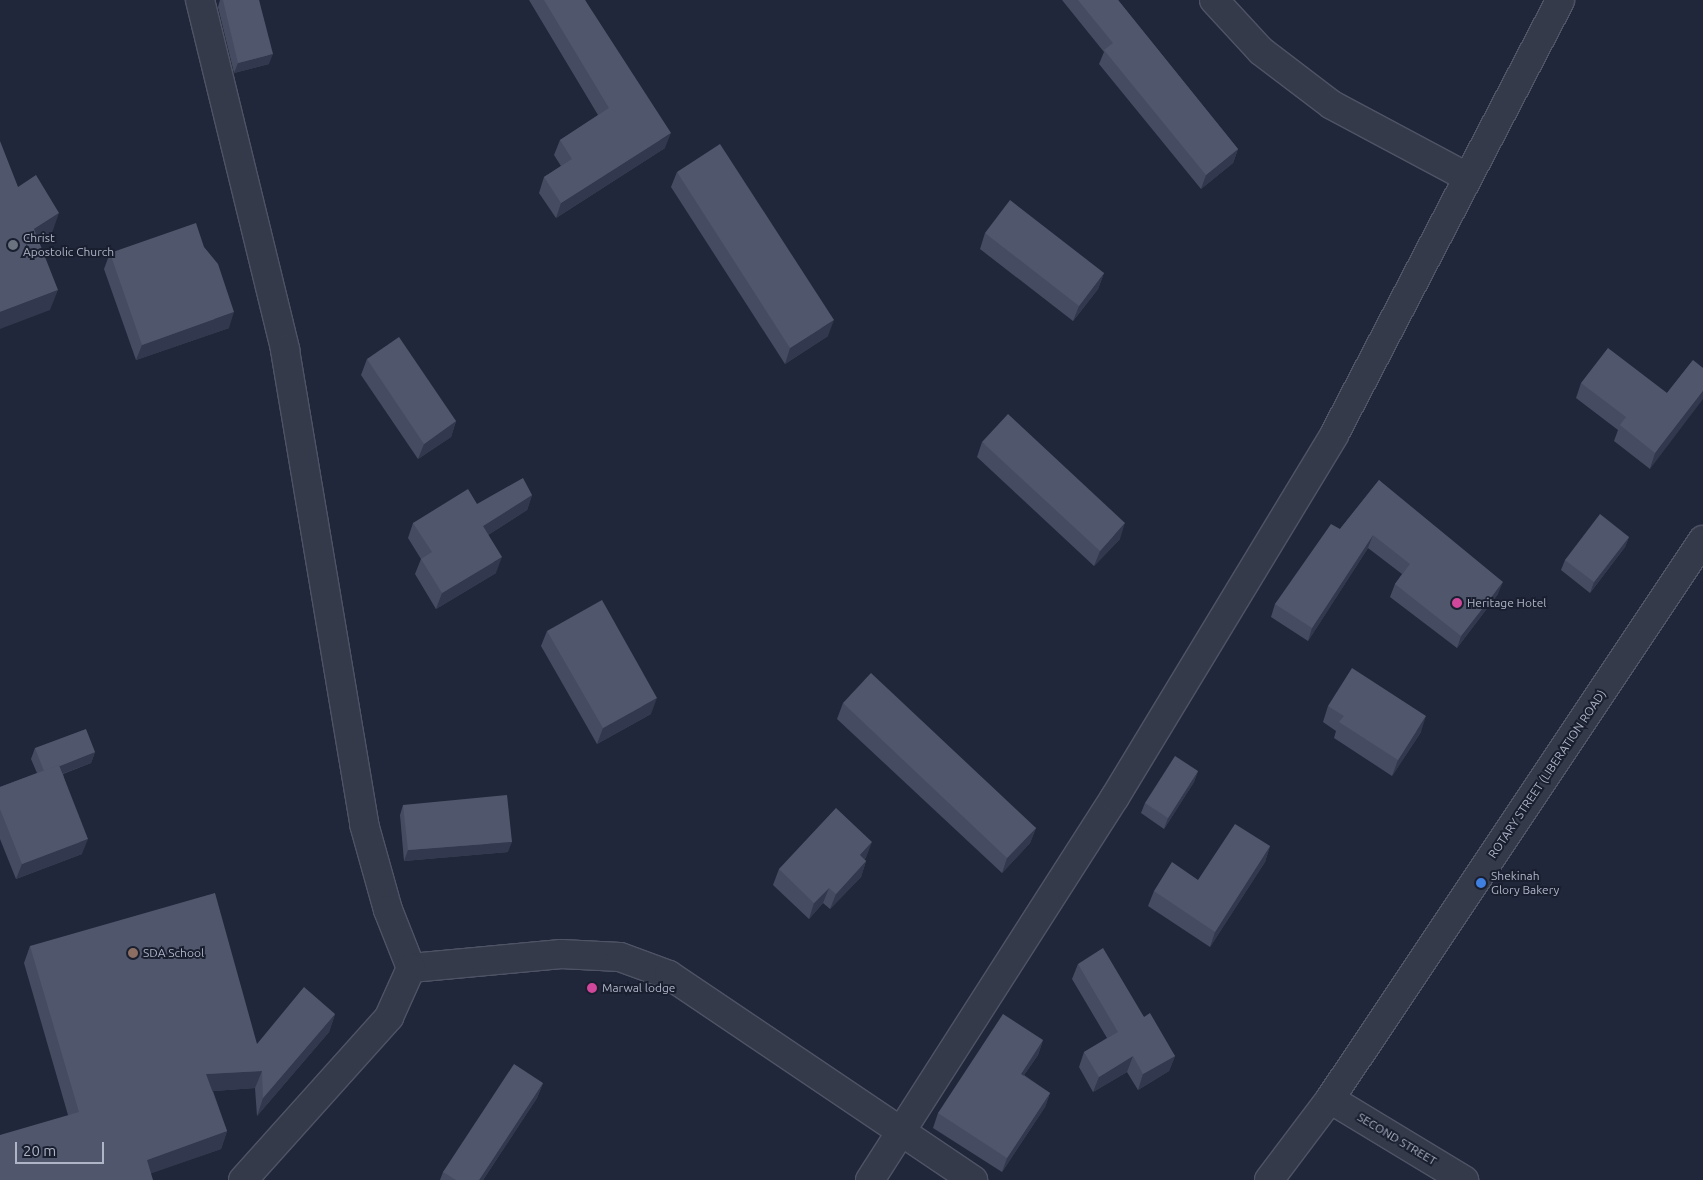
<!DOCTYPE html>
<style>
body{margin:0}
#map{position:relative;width:1703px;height:1180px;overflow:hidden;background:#21273a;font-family:Ubuntu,sans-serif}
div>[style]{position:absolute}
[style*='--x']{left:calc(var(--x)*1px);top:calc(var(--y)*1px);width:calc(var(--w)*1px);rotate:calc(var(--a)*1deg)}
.roads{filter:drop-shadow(1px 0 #4f5465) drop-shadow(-1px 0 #4f5465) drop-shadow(0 1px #4f5465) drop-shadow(0 -1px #4f5465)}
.minor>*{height:28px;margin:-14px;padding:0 14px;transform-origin:14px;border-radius:14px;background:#353a4a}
.wall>*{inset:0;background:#454c62}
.shaded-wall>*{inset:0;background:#32384d}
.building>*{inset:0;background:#50576d}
.dots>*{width:14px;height:14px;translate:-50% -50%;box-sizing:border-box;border:2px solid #1a1f2f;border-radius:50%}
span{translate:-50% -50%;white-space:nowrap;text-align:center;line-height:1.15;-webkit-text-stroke:4px #1a1f2f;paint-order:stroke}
.poi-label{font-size:12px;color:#afb4c7}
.left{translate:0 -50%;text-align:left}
.street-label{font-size:12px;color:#afb4c7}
.scale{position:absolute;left:15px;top:1142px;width:89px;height:22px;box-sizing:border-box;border:2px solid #afb4c7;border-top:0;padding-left:6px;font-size:15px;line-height:18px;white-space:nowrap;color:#afb4c7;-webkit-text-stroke:4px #1a1f2f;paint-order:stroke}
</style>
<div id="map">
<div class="roads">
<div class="minor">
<i style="--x:200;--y:0;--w:360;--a:76.3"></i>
<i style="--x:285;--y:350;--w:481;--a:80.5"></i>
<i style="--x:364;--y:824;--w:89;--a:74.4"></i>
<i style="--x:388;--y:910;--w:62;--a:68.4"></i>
<i style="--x:411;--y:968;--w:151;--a:-5.3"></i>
<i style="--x:561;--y:954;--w:59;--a:2.9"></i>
<i style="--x:620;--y:957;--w:52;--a:20.2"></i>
<i style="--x:669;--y:975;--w:367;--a:34"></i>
<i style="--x:1214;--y:0;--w:69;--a:47.3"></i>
<i style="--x:1261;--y:51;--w:89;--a:37.3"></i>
<i style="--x:1332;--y:105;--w:153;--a:28.1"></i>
<i style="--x:1330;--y:1099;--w:157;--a:31.2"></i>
<i style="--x:243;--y:1180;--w:219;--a:-48.1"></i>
<i style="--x:389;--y:1017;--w:54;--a:-65.8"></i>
<i style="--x:870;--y:1180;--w:455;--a:-57.4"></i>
<i style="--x:1115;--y:797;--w:423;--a:-58.8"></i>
<i style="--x:1334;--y:435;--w:490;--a:-62.5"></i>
<i style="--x:1269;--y:1180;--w:101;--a:-53"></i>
<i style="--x:1330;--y:1099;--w:672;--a:-56.29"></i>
</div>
</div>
<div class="wall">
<i style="clip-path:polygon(220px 0,259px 0,269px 64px,234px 73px,218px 7px)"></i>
<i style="clip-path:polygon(529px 0,585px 0,665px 148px,556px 218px,539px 193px,544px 177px,561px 166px,554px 155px,560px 140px,598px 115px)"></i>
<i style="clip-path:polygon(1062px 0,1118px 0,1238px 149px,1233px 163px,1201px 189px,1099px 64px,1104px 52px)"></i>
<i style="clip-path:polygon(677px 172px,828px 336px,785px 364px,671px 187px)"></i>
<i style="clip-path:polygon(985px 233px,1104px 273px,1098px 289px,1073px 321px,980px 249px)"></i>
<i style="clip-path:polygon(110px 253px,229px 328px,136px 360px,104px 269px)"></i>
<i style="clip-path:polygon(367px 359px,456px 421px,451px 437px,418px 459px,361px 375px)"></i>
<i style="clip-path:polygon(1693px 360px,1650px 469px,1614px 441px,1618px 430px,1576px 398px,1581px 383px,1667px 393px)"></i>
<i style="clip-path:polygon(982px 442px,1120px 539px,1094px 566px,977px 457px)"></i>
<i style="clip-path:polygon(1379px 480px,1498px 594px,1457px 648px,1390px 597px,1395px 584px,1402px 574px,1368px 548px,1308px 641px,1271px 617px,1275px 604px,1340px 529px)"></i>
<i style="clip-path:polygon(532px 495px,527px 510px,488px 535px,496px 573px,436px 609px,415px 574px,421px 559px,408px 538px,413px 523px,477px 504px)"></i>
<i style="clip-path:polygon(1629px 537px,1625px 547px,1590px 593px,1561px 570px,1565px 560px)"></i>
<i style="clip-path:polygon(547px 631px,651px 714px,597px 744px,541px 646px)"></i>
<i style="clip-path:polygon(843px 703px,1036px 828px,1030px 843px,1002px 873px,837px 719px)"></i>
<i style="clip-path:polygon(1328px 706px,1421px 732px,1392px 776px,1334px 738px,1336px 731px,1323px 722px)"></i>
<i style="clip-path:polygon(35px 748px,95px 752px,91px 763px,63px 774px,82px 854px,16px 879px,0 839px,0 787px,37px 773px,31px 759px)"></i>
<i style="clip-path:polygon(1198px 771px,1194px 782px,1164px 829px,1141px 813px,1145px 803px)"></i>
<i style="clip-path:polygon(403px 805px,508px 852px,404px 861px,400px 815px)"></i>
<i style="clip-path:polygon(1270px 846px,1265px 862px,1210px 947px,1148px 906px,1154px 891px,1198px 880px)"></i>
<i style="clip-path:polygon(866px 858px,864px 859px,866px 861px,861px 877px,830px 909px,823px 903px,809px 919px,773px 885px,779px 869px)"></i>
<i style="clip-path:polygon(30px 946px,257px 1044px,335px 1014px,329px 1032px,257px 1116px,255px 1088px,213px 1091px,227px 1131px,221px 1149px,151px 1173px,68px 1115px,24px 963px)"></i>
<i style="clip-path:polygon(1078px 964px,1144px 1017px,1175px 1056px,1169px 1071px,1138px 1090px,1127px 1072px,1093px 1092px,1079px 1067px,1084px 1052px,1107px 1038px,1072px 979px)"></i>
<i style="clip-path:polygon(1043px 1040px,1038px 1055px,1024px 1075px,1050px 1093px,1045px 1107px,1002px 1172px,933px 1128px,938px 1113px)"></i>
<i style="clip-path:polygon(543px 1083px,537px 1098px,483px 1180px,440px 1180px,443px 1172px)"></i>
</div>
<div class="shaded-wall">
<i style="clip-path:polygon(273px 54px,269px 64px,234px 73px,238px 63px)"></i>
<i style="clip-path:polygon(671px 133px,665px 148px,556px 218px,561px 203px)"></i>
<i style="clip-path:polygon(1238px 149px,1233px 163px,1201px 189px,1206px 175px)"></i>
<i style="clip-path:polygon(59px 213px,52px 233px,27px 249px,34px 229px)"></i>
<i style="clip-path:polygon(1104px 273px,1098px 289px,1073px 321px,1079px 306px)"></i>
<i style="clip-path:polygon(58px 290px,50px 310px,0 329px,0 312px)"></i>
<i style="clip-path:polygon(234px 312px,229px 328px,136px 360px,142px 345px)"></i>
<i style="clip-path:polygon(834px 320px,828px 336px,785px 364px,790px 348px)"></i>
<i style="clip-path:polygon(1703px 391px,1703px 399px,1650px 469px,1655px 453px)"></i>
<i style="clip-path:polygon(456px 421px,451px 437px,418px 459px,424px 444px)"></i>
<i style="clip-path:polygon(532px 495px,527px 510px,477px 542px,483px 526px)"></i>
<i style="clip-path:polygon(1125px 523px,1120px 539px,1094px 566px,1100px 551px)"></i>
<i style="clip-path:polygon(1373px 535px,1368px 548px,1308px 641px,1312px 628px)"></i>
<i style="clip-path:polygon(1629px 537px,1625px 547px,1590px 593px,1594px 582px)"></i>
<i style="clip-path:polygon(502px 557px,496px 573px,436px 609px,442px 593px)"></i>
<i style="clip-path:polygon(1503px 582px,1498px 594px,1457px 648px,1461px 636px)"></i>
<i style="clip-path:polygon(657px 698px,651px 714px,597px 744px,603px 728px)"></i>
<i style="clip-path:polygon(1426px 716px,1421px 732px,1392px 776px,1398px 760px)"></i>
<i style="clip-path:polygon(95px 752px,91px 763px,40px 782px,44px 772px)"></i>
<i style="clip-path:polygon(1198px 771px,1194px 782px,1164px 829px,1168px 818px)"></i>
<i style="clip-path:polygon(1036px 828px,1030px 843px,1002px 873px,1007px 858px)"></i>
<i style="clip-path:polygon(88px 839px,82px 854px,16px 879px,22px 864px)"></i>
<i style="clip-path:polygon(512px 842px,508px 852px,404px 861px,408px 850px)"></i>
<i style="clip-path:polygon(872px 842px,866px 858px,854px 870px,860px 855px)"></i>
<i style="clip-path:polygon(1270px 846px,1265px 862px,1210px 947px,1215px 932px)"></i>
<i style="clip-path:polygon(866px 861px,861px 877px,830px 909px,836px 894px)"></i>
<i style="clip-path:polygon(829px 888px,823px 903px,809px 919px,814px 903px)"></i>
<i style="clip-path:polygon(335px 1014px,329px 1032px,257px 1116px,263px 1098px)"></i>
<i style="clip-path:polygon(1043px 1040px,1038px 1055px,1015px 1088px,1021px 1074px)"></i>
<i style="clip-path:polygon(1133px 1056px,1127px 1072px,1093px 1092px,1099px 1077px)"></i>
<i style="clip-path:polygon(1175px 1056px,1169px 1071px,1138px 1090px,1143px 1074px)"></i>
<i style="clip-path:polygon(262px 1071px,255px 1088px,200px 1092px,206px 1074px)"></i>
<i style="clip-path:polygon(543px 1083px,537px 1098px,483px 1180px,479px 1180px)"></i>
<i style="clip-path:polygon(1050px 1093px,1045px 1107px,1002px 1172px,1007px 1158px)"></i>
<i style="clip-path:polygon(227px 1131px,221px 1149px,141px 1177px,147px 1160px)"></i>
</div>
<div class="building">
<i style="clip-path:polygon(223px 0,259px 0,273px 54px,238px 63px)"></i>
<i style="clip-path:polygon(544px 0,585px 0,671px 133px,561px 203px,544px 177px,572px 159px,560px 140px,609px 108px)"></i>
<i style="clip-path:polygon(1078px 0,1118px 0,1238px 149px,1206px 175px,1104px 50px,1113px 43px)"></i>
<i style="clip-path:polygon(0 141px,18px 187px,36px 175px,59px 213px,34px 229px,58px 290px,0 312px)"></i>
<i style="clip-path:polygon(720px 144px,834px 320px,790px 348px,677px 172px)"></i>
<i style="clip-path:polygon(1010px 200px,1104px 273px,1079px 306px,985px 233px)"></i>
<i style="clip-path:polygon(196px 223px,204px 247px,218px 264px,234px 312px,142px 345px,110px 253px)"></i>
<i style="clip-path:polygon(399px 337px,456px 421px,424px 444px,367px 359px)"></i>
<i style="clip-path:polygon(1608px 348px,1667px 393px,1693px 360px,1703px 368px,1703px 391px,1655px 453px,1620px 425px,1626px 417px,1581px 383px)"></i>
<i style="clip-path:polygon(1008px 414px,1125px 523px,1100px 551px,982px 442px)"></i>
<i style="clip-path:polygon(523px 478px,532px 495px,483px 526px,502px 557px,442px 593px,421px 559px,432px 552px,413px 523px,468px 489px,477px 504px)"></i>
<i style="clip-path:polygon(1379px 480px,1503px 582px,1461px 636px,1395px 584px,1410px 564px,1373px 535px,1312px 628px,1275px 604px,1331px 524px,1340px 529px)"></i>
<i style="clip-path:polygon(1600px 514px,1629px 537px,1594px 582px,1565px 560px)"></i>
<i style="clip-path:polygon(602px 600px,657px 698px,603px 728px,547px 631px)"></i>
<i style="clip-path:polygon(1352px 668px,1426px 716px,1398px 760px,1339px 722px,1344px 716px,1328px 706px)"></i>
<i style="clip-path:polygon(871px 673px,1036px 828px,1007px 858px,843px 703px)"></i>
<i style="clip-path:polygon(86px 729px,95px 752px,60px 766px,59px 765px,44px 771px,35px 748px)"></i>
<i style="clip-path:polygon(1175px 756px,1198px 771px,1168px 818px,1145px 803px)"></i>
<i style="clip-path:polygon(59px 765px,88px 839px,22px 864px,0 809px,0 787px)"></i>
<i style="clip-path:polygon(507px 795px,512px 842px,408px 850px,403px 805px)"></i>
<i style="clip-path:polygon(836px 808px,872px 842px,860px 855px,866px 861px,836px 894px,829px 888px,814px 903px,779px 869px)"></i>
<i style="clip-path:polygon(1235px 824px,1270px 846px,1215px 932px,1154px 891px,1172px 862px,1198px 880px)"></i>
<i style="clip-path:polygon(215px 893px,257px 1044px,304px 987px,335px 1014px,263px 1098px,262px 1071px,206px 1074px,227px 1131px,147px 1160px,153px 1180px,0 1180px,0 1135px,79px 1112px,30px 946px)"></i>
<i style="clip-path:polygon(1103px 948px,1144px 1017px,1150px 1013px,1175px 1056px,1143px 1074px,1133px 1056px,1099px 1077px,1084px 1052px,1118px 1032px,1078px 964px)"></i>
<i style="clip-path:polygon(1003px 1014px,1043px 1040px,1021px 1074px,1050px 1093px,1007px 1158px,938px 1113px)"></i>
<i style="clip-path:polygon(514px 1064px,543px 1083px,479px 1180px,456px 1180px,443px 1172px)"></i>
</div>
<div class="dots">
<i style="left:13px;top:245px;background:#6b7280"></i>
<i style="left:1457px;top:603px;background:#d1479c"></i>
<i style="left:1481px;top:883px;background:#3f7fe0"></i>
<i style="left:133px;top:953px;background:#8d6e63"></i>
<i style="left:592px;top:988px;background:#d1479c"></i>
</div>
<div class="poi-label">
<span class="left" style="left:23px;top:245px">Christ<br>Apostolic Church</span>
<span class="left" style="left:1467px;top:603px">Heritage Hotel</span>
<span class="left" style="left:1491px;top:883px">Shekinah<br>Glory Bakery</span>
<span class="left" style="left:143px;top:953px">SDA School</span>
<span class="left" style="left:602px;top:988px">Marwal lodge</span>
</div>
<div class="street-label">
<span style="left:1547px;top:774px;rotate:-56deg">ROTARY STREET (LIBERATION ROAD)</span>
<span style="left:1397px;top:1139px;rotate:31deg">SECOND STREET</span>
</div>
<div class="scale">20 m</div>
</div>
